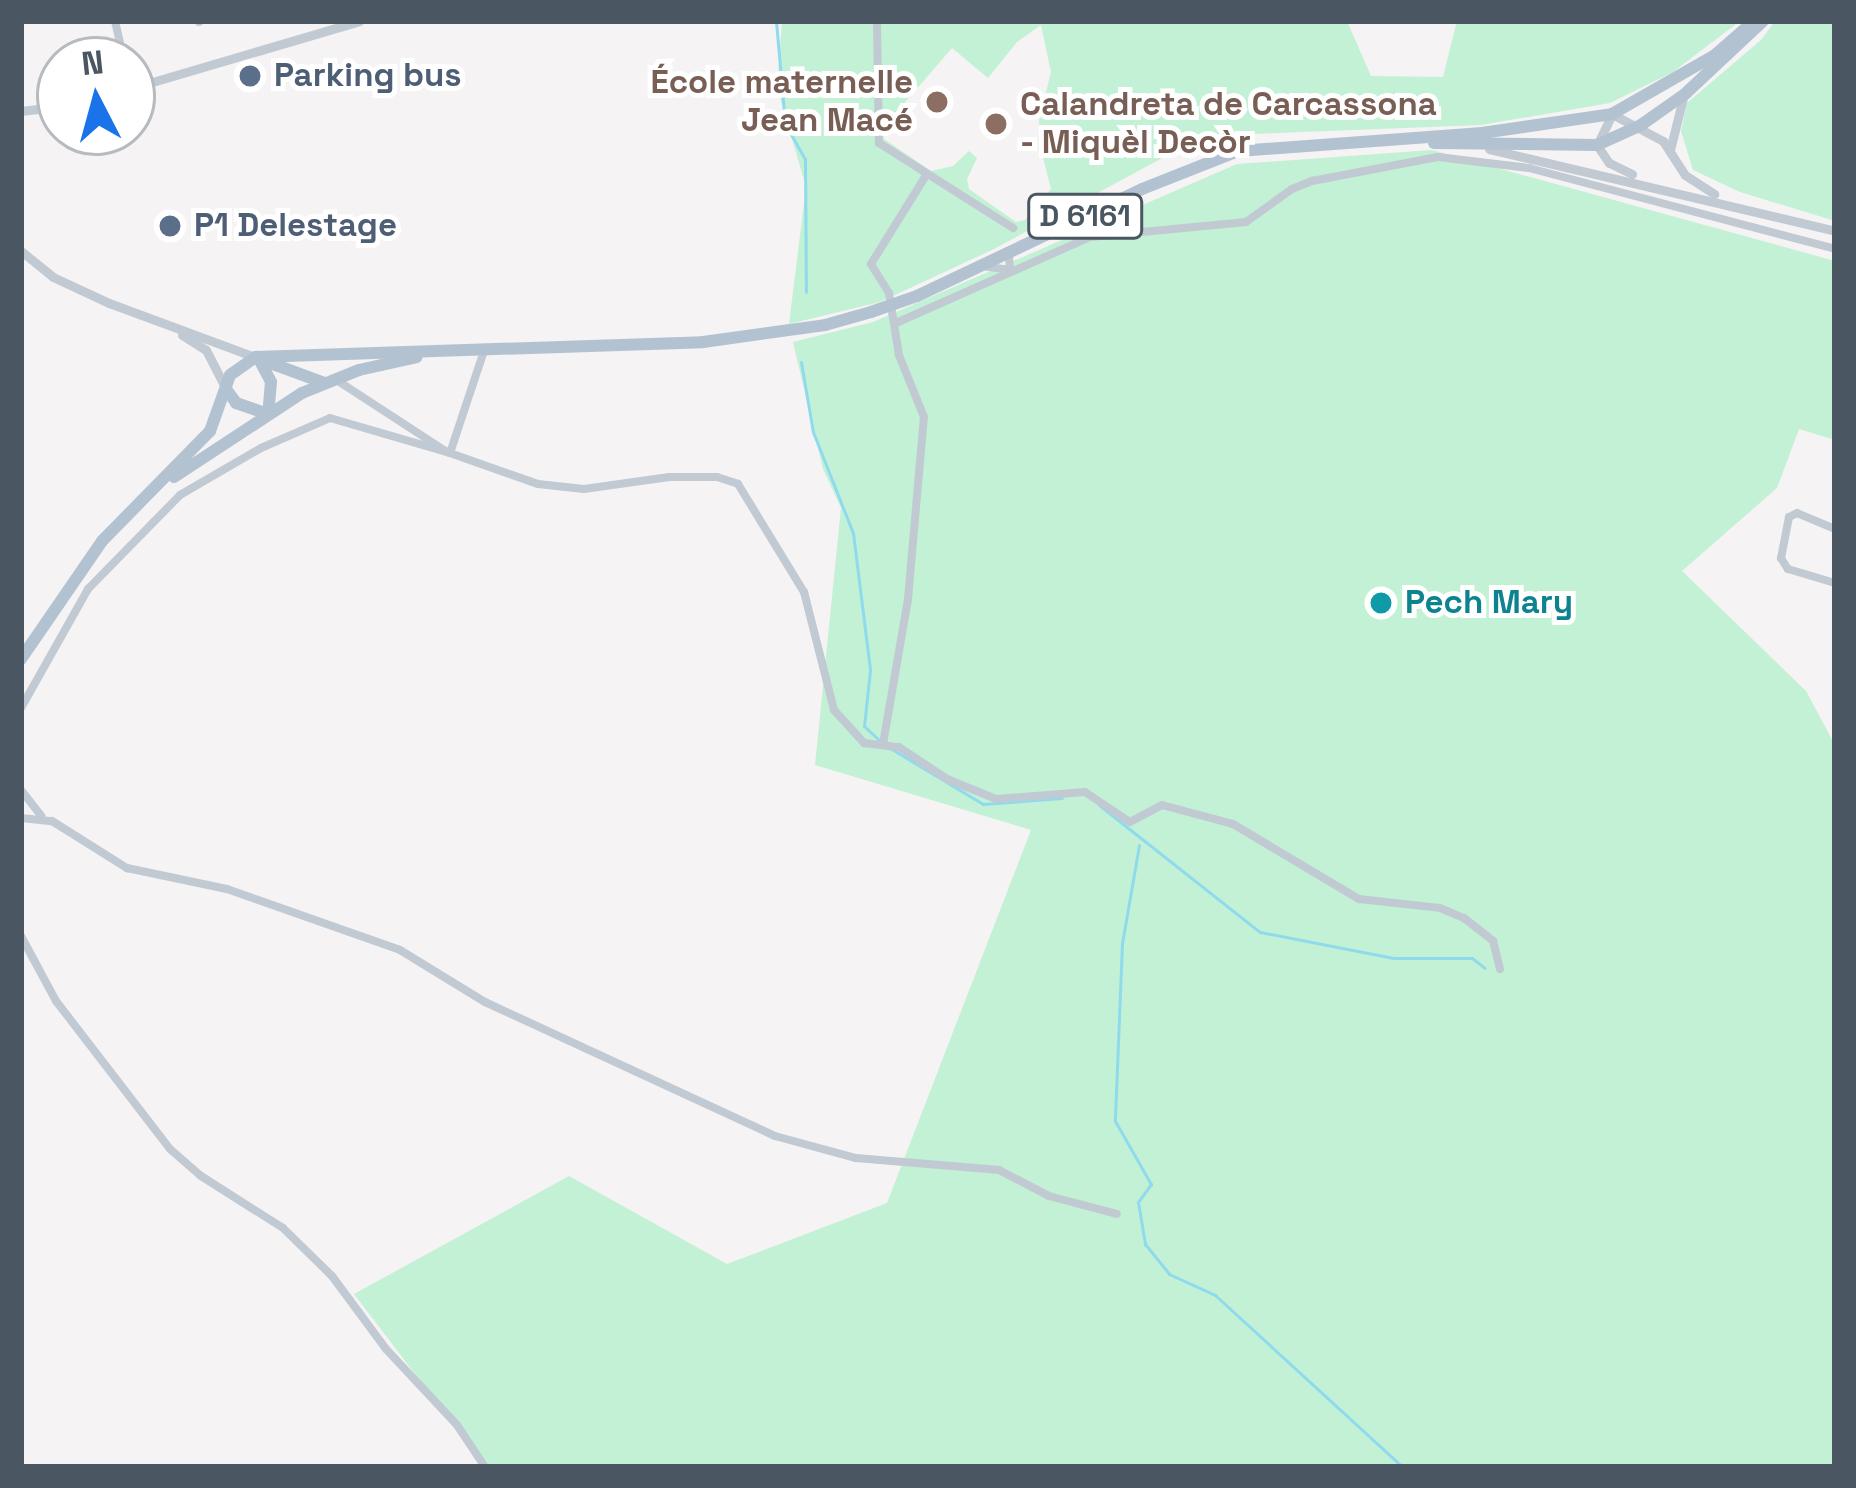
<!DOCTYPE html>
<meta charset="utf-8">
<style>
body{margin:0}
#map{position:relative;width:1856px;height:1488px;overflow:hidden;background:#f5f3f3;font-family:"Space Grotesk",sans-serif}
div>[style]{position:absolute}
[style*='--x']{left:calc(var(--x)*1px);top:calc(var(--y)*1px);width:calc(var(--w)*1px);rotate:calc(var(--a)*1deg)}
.green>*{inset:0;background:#c3f1d5}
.stream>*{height:3px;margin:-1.5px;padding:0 1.5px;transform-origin:1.5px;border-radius:1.5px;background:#90daee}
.minor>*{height:8px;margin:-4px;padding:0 4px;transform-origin:4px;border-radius:4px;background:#c1cad2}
.tertiary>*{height:9px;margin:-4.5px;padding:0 4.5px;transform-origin:4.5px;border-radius:4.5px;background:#c1cad2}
.primary>*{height:12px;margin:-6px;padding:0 6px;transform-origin:6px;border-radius:6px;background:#b3c2d1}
.primary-bridge>*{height:12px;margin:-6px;padding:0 6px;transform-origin:6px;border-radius:6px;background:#b3c2d1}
.dots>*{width:33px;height:33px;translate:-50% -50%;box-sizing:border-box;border:6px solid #fff;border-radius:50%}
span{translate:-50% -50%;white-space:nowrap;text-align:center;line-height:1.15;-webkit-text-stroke:10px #fff;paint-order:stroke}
.shield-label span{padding:3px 9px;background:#fff;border:3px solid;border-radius:9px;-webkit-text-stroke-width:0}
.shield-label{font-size:30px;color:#4a5661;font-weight:700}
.service-label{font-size:33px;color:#4e5e75;font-weight:700}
.left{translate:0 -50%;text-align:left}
.education-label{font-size:33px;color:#785e54;font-weight:700}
.right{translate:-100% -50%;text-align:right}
.culture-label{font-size:33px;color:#0d838f;font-weight:700}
.frame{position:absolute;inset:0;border:24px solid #4a5661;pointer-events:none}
.north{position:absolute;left:36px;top:36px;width:120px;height:120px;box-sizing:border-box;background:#fff;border:3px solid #b7bbc0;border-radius:50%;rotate:354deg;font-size:33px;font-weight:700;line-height:48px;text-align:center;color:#4a5661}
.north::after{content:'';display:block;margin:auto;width:42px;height:54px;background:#1a73e8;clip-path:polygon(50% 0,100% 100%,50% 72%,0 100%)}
</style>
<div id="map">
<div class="green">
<i style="clip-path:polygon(evenodd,782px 21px,1347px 21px,1371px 76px,1443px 77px,1457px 21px,1740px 21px,1673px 72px,1610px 103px,1481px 125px,1254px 134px,1166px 156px,994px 249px,880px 302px,789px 324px,806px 187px,777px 87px,782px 21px,1041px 25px,1051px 72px,1039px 121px,1040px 146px,1051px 189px,1025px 220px,1016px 222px,969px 189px,967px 179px,977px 158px,969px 151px,953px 166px,931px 171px,884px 139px,882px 129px,952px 48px,988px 78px,1017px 42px,1041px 25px)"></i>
<i style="clip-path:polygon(1775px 21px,1835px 21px,1835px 221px,1740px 192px,1693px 170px,1681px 131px,1687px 103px,1761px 40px)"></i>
<i style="clip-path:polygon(1432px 150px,1835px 261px,1835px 440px,1799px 429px,1777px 488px,1682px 571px,1806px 691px,1835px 745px,1835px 1467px,486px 1467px,354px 1294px,569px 1176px,727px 1264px,887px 1203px,1031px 830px,815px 765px,841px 508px,823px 469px,793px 342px,873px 322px,1237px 164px)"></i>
</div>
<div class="stream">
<i style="--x:776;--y:21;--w:103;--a:85"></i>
<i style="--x:785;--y:124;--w:40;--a:60.3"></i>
<i style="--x:805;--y:159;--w:133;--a:89.6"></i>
<i style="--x:801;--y:362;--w:71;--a:80.3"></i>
<i style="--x:813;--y:432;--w:109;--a:68.4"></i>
<i style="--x:853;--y:533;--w:138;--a:82.9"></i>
<i style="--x:870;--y:670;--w:56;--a:96.1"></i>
<i style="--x:864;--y:726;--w:25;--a:43"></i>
<i style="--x:890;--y:748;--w:109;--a:31.1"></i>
<i style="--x:983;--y:804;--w:79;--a:-4.3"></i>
<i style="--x:1099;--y:805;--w:205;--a:38.3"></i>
<i style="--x:1260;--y:932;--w:136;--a:11"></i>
<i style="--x:1394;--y:958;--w:78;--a:0"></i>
<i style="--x:1472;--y:958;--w:16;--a:38"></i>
<i style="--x:1139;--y:845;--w:99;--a:99.8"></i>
<i style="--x:1122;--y:943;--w:178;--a:92.3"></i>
<i style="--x:1115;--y:1121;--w:73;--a:60.3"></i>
<i style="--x:1151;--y:1184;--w:22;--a:126"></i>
<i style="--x:1138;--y:1202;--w:43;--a:80.5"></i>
<i style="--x:1145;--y:1244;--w:38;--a:51"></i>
<i style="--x:1169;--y:1274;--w:51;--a:24.5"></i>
<i style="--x:1215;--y:1295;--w:255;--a:42.5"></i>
</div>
<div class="minor">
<i style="--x:115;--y:21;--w:40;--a:77"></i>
<i style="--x:877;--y:21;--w:122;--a:89.1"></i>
<i style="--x:879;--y:143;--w:159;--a:32.4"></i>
<i style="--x:199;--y:22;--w:1;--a:-90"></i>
<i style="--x:982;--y:266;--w:28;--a:8"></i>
<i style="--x:1010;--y:270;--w:15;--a:-94"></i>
<i style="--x:896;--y:323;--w:212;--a:-23.9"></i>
<i style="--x:1090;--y:237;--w:157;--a:-5.5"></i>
<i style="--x:1246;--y:222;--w:57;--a:-35.7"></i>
<i style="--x:1292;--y:189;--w:22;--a:-22"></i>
<i style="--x:1312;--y:181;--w:128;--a:-10.8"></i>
<i style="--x:1438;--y:157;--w:92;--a:6.9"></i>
<i style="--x:1529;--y:168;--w:317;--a:14.8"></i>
<i style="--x:447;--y:452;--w:96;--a:19.4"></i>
<i style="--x:538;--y:484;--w:46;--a:6.2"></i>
<i style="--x:584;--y:489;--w:86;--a:-8"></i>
<i style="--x:669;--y:477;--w:48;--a:0"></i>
<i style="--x:717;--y:477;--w:22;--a:18"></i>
<i style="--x:738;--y:484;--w:127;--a:58.6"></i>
<i style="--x:804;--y:592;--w:122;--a:75.7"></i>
<i style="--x:834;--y:710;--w:45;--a:47.7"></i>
<i style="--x:864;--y:743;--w:35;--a:7"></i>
<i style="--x:899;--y:747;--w:58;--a:33.7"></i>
<i style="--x:947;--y:779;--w:53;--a:22.2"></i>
<i style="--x:996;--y:799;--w:89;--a:-4.5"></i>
<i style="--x:1085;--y:792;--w:54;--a:33.7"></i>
<i style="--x:1130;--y:822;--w:36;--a:-28"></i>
<i style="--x:1162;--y:805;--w:73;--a:15"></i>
<i style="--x:1233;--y:824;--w:147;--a:30.8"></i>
<i style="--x:1359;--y:899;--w:81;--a:6.3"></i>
<i style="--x:1440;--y:908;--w:26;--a:23"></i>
<i style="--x:1464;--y:918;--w:37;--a:38"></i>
<i style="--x:1493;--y:941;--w:29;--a:76"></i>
<i style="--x:450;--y:453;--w:111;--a:-71.6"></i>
<i style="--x:1835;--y:529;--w:41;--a:-157.2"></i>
<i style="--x:1797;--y:513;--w:9;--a:153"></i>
<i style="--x:1789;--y:517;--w:42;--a:101"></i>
<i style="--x:1781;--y:558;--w:13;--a:58"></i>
<i style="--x:1788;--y:569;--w:49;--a:16.6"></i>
<i style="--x:21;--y:708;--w:137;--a:-60.6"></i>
<i style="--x:88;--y:589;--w:132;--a:-45.6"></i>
<i style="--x:180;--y:495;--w:94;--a:-30.1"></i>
<i style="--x:261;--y:448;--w:75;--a:-23.5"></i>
<i style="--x:330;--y:418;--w:122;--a:16.2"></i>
<i style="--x:447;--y:452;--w:134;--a:-146.9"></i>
<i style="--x:883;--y:744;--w:147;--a:-80.2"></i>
<i style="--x:908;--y:599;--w:183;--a:-85"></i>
<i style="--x:924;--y:417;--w:67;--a:-112"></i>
<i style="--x:899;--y:355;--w:63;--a:-99.2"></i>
<i style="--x:889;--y:293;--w:34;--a:-122"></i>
<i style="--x:871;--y:264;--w:102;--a:-58.2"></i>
<i style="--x:21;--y:790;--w:33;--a:52"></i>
<i style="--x:21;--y:818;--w:31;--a:6"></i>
<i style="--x:52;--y:821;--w:89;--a:32.1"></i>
<i style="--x:127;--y:868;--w:102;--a:11.9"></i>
<i style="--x:227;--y:889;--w:183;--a:19.4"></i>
<i style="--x:400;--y:950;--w:100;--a:31.5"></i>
<i style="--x:485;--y:1002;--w:319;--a:24.8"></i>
<i style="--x:775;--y:1136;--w:84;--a:15.2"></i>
<i style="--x:856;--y:1158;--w:144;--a:4.8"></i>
<i style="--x:999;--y:1170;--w:56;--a:27.5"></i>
<i style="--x:1049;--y:1196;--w:70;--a:14.8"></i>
<i style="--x:21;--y:936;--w:74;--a:61.7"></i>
<i style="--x:56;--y:1001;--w:187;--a:52.4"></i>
<i style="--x:170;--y:1149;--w:41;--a:41.1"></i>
<i style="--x:201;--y:1176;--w:97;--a:32.4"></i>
<i style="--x:283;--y:1228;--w:69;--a:44.4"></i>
<i style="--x:332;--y:1276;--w:91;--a:53.5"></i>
<i style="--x:386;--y:1349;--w:104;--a:46.9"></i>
<i style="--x:457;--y:1425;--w:50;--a:56.3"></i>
</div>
<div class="tertiary">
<i style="--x:132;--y:88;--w:237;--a:-16.4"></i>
<i style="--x:21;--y:111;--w:39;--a:-7"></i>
<i style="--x:1489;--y:149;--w:356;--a:13.3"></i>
<i style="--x:1670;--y:150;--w:54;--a:-76"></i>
<i style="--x:1632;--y:174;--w:25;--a:-154"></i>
<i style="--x:1609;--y:163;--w:22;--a:-124"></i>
<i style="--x:1597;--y:145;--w:34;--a:-64"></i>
<i style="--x:1612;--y:114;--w:58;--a:27.9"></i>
<i style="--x:1663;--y:141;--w:40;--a:57.1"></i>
<i style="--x:1685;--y:175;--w:35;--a:33"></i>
<i style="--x:21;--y:251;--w:41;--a:39.1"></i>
<i style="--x:53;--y:277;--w:62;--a:24.9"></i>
<i style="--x:109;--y:303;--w:156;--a:20.3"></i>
<i style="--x:182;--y:335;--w:28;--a:32"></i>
<i style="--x:206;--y:350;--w:42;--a:62.8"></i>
</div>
<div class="primary">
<i style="--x:1434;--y:143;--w:163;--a:0.7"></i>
<i style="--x:1597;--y:145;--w:48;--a:-24.4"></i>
<i style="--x:1641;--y:125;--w:54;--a:-35.2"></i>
<i style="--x:1685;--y:94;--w:107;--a:-43.1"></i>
<i style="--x:917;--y:296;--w:249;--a:-25.4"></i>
<i style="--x:1142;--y:189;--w:103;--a:-21.6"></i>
<i style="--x:1238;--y:151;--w:245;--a:-4.2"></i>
<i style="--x:1482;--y:133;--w:131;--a:-8.3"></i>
<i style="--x:1612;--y:114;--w:119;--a:-29.8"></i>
<i style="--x:1715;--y:55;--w:52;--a:-41.1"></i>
<i style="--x:262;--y:360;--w:67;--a:20.1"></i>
<i style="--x:261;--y:363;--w:21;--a:62"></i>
<i style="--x:271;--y:382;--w:32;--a:95"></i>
<i style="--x:226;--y:389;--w:17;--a:54"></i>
<i style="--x:236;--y:403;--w:34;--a:19"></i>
<i style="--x:174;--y:477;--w:153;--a:-33.3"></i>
<i style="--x:302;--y:393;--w:61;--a:-22"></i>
<i style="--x:359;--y:370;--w:59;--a:-12.6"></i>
<i style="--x:21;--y:659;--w:143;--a:-55.5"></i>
<i style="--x:102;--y:541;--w:154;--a:-45.5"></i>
<i style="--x:210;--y:431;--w:59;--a:-70.3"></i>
<i style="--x:230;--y:375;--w:32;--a:-35"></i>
<i style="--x:256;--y:357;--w:447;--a:-1.9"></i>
<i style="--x:703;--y:342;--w:123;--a:-7.9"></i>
<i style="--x:825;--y:325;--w:48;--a:-15.8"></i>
</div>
<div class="primary-bridge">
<i style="--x:871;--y:312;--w:49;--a:-19.2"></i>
</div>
<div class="dots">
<i style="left:250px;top:76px;background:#5c6f8a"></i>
<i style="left:937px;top:102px;background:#8d6e63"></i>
<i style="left:996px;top:124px;background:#8d6e63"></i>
<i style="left:170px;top:226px;background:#5c6f8a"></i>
<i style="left:1381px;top:603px;background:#0f9aa8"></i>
</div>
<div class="shield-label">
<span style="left:1085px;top:216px">D 6161</span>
</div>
<div class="service-label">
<span class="left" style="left:274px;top:76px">Parking bus</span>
<span class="left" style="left:194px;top:226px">P1 Delestage</span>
</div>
<div class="education-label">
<span class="right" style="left:913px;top:102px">École maternelle<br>Jean Macé</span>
<span class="left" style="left:1020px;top:124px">Calandreta de Carcassona<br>- Miquèl Decòr</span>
</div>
<div class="culture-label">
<span class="left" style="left:1405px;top:603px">Pech Mary</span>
</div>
<div class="frame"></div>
<div class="north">N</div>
</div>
